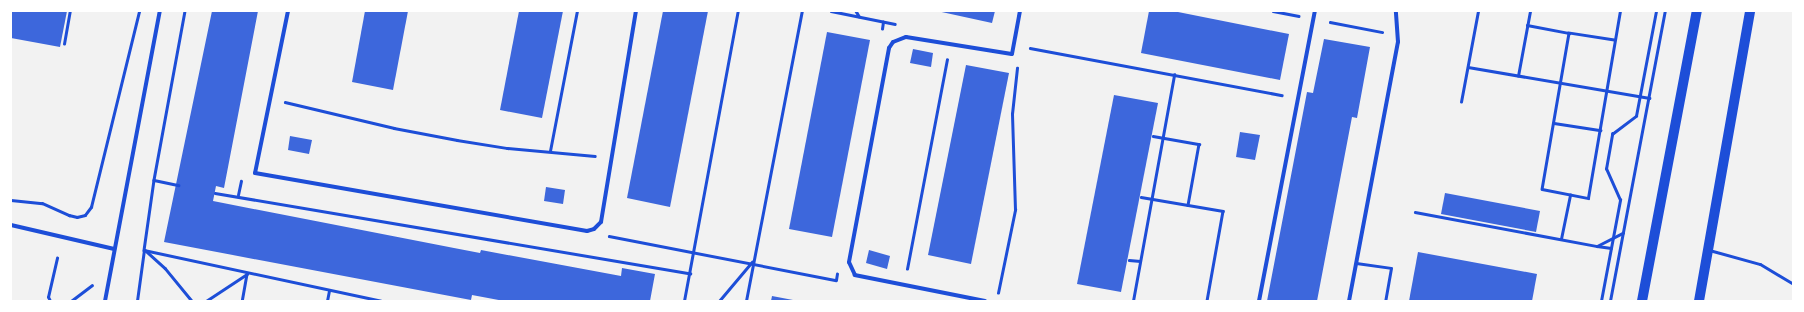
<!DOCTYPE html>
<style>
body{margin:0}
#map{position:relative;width:1804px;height:312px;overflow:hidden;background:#f2f2f2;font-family:Rubik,sans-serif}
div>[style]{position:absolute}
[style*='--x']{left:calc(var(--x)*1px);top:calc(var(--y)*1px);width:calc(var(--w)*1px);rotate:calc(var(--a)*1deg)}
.building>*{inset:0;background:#3d67dc}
.path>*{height:2.5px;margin:-1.25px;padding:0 1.25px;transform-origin:1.25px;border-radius:1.25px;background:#1d4ed8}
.service>*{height:3px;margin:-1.5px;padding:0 1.5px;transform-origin:1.5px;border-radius:1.5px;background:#1d4ed8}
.minor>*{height:4px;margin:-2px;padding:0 2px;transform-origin:2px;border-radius:2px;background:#1d4ed8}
.primary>*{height:10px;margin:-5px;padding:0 5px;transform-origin:5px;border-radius:5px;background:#1d4ed8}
span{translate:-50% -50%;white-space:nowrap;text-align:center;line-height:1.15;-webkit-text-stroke:3.5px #fff;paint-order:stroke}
.frame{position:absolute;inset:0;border:12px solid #fff;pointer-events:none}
</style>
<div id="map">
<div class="building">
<i style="clip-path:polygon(11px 11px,67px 11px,60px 47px,11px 38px)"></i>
<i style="clip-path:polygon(212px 11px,258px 11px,224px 188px,216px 186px,213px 201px,454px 248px,480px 253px,481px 250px,621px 276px,622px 268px,655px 274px,650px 301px,504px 301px,472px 295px,471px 300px,164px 242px)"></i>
<i style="clip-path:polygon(365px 11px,408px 11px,393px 90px,352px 82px)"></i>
<i style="clip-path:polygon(519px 11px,563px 11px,542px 118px,500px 110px)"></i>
<i style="clip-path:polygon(663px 11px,708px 11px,670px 207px,627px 198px)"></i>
<i style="clip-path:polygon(937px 11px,995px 11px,992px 23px)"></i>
<i style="clip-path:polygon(1149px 11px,1173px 11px,1289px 34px,1280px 80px,1141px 53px)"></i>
<i style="clip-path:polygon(827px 32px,870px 40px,832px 237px,789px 229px)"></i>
<i style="clip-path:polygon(1324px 39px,1370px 47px,1357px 118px,1352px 117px,1317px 301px,1267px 301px,1307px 92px,1313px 93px)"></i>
<i style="clip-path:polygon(913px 49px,933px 53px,931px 67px,910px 63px)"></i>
<i style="clip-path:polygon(966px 65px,1009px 73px,971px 264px,928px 255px)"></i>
<i style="clip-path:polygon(1114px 95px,1158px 103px,1121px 292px,1077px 284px)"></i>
<i style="clip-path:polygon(1240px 132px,1260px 135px,1255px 160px,1236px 157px)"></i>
<i style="clip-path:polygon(290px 136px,312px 140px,309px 154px,288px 150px)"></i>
<i style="clip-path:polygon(546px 187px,565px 190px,563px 204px,544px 201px)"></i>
<i style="clip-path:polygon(1445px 193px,1540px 211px,1536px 232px,1441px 214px)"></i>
<i style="clip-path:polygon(869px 250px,890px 256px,887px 269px,866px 263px)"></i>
<i style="clip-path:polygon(1418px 252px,1537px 274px,1532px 301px,1409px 301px)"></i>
<i style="clip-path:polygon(772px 296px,793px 300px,793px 301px,771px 301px)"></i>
</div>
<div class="path">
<i style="--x:185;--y:11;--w:172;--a:100.4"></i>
<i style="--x:154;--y:180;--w:71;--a:98.1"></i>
<i style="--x:144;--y:250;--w:242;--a:12.1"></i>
<i style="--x:831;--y:11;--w:65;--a:11.5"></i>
<i style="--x:856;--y:11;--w:6;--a:59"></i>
<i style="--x:1273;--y:11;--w:26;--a:11"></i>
<i style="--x:1330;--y:22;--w:53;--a:10.9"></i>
<i style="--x:1527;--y:25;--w:43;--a:10.8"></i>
<i style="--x:882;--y:29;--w:7;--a:-82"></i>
<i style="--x:1614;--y:40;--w:46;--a:-171.2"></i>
<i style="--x:1569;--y:33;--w:158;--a:99.8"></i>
<i style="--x:1542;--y:189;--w:47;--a:11.1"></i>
<i style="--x:1588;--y:198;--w:190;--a:-80.3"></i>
<i style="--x:64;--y:44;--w:34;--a:-80"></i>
<i style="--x:1030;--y:48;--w:256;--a:10.6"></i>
<i style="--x:1468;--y:67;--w:184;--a:9.7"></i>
<i style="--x:1518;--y:76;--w:66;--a:-79.5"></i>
<i style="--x:285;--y:102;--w:112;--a:13.4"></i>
<i style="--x:394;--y:128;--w:64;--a:10.8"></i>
<i style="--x:457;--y:140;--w:51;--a:9.1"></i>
<i style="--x:507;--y:148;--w:88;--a:5.2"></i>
<i style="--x:1461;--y:102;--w:93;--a:-79.4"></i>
<i style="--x:1554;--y:123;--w:47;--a:8.7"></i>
<i style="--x:1153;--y:136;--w:47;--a:9.9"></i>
<i style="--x:1199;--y:144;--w:62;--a:100.2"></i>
<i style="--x:550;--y:151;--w:143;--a:-79.1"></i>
<i style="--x:154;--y:180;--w:25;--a:12"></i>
<i style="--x:215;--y:193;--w:482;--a:9.6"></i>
<i style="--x:238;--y:195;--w:14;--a:-78"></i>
<i style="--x:1141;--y:197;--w:83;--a:9.7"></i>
<i style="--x:1223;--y:211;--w:91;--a:100.1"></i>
<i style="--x:11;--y:200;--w:31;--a:6"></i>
<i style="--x:42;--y:203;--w:30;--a:24"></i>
<i style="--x:69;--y:215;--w:8;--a:14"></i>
<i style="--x:77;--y:217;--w:8;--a:-14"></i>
<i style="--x:85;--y:215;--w:10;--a:-53"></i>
<i style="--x:91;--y:207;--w:202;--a:-76.2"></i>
<i style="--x:1415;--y:212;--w:185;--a:10.6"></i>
<i style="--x:1597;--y:246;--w:29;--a:-27"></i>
<i style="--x:609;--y:236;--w:231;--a:11"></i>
<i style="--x:836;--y:280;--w:6;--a:-81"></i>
<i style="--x:1561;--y:239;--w:45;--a:-78.4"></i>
<i style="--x:1597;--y:246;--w:14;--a:8"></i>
<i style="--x:145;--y:250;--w:27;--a:42"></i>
<i style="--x:165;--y:268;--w:43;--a:50.7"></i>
<i style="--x:1129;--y:260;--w:11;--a:5"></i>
<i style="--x:907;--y:269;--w:213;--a:-79.2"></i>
<i style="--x:998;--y:293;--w:85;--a:-78.4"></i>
<i style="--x:1015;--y:210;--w:96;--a:-91.8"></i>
<i style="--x:1012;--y:114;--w:46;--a:-83.8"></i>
<i style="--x:50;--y:301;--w:4;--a:-117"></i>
<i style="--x:48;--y:297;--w:40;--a:-77"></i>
<i style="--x:71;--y:301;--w:26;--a:-37"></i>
<i style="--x:137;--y:301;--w:51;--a:-82.2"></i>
<i style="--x:206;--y:301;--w:49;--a:-33.4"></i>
<i style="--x:247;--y:274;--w:27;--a:100"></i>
<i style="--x:327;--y:301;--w:10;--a:-79"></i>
<i style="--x:684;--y:301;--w:295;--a:-79.5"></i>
<i style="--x:719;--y:301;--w:51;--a:-49.8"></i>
<i style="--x:746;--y:301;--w:295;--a:-79.1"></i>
<i style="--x:1133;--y:301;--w:230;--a:-79.7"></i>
<i style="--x:1601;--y:301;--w:103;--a:-79.3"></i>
<i style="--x:1620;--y:200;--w:34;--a:-114"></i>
<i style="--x:1606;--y:169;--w:36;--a:-80"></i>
<i style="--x:1612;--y:134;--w:30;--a:-37"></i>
<i style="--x:1636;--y:116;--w:107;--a:-79.2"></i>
<i style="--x:1610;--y:301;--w:295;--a:-79.3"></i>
</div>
<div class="service">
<i style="--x:1709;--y:250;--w:53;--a:15.4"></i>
<i style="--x:1760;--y:264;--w:39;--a:31"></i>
<i style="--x:1356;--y:263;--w:35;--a:8"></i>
<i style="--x:1391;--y:268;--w:34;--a:100"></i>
</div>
<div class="minor">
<i style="--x:288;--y:11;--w:165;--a:101.5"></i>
<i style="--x:255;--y:173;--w:337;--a:9.9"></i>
<i style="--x:587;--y:231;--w:7;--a:-16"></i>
<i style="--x:594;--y:229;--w:10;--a:-45"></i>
<i style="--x:601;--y:222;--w:214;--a:-80.6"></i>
<i style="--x:11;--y:225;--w:106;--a:13.1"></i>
<i style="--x:105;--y:301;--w:295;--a:-79.3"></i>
<i style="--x:985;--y:301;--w:133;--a:-168.7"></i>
<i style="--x:855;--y:275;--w:14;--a:-115"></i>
<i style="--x:849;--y:262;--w:218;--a:-79.4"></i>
<i style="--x:889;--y:48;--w:7;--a:-56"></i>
<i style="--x:893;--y:42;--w:14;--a:-21"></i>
<i style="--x:906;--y:37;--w:107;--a:9.1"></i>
<i style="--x:1012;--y:54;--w:44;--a:-79.5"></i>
<i style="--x:1259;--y:301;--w:295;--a:-79.1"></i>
<i style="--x:1349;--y:301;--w:264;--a:-79.3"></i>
<i style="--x:1398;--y:42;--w:31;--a:-94"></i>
</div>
<div class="primary">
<i style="--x:1642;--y:301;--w:295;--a:-79.3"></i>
<i style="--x:1699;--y:301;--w:294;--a:-80"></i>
</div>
<div class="frame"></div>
</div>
